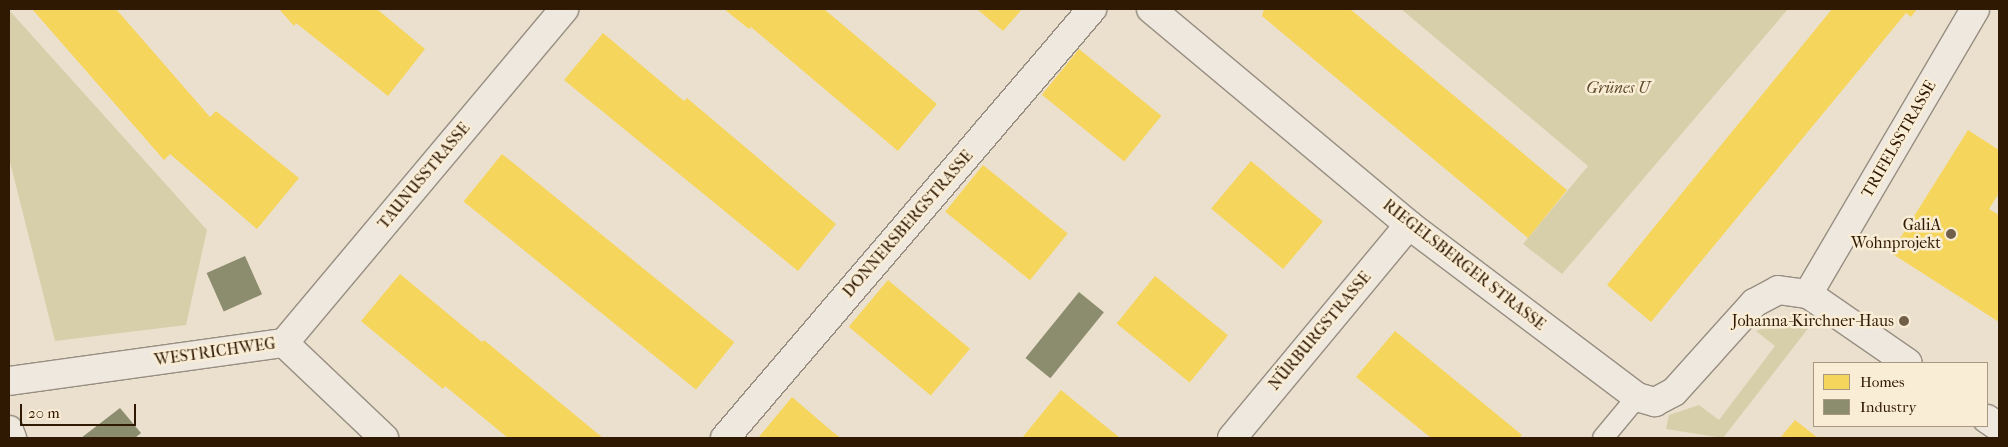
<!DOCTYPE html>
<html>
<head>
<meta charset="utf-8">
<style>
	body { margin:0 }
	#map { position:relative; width:2008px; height:447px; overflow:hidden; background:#ebe0cd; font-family:"IM FELL French Canon",serif }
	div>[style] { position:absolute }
	.green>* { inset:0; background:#d6cfaa }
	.homes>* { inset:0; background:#f6d55c; transform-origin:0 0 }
	.industry>* { inset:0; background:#8c8c6e; transform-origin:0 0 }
	.roads { filter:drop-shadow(1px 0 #978e81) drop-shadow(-1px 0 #978e81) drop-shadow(0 1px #978e81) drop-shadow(0 -1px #978e81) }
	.service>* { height:20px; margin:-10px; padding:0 10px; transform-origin:10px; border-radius:10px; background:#eee8df }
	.minor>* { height:28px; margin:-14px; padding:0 14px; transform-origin:14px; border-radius:14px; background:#eee8df }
	.dots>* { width:14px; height:14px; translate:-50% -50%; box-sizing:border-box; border:2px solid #faedd6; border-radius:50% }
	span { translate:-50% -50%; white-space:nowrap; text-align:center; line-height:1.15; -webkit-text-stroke:5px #faedd6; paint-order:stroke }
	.park-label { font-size:16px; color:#5d4b2c; font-style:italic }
	.street-label { font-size:16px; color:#301902 }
	.poi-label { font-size:16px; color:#301902 }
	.right { translate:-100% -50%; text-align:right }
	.frame { position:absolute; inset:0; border:10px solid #301902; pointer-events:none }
	.legend { position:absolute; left:1813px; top:362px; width:175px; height:65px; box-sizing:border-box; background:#faedd6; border:1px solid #a99881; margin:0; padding:6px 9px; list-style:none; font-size:15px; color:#301902 }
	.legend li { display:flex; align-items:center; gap:10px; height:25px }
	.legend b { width:25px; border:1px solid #a99881 }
	.scale { position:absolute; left:20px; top:404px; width:116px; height:22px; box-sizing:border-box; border:2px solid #301902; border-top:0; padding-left:6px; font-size:15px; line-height:18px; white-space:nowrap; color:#301902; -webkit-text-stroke:4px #faedd6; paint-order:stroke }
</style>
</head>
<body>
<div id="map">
	<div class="green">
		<div style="clip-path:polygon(1401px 9px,1788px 9px,1562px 274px,1523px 244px,1588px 166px)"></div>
		<div style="clip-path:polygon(9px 10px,207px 230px,186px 325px,55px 341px,9px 158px)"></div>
		<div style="clip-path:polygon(1799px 315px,1817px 317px,1723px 438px,1666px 429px,1669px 415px,1699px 405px,1719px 420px,1775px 346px,1756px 331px)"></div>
	</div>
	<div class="homes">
		<div style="clip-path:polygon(32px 9px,116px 9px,210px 117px,216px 111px,299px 178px,257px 229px,170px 154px,164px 160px)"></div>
		<div style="clip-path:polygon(279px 9px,377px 9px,425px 49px,388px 96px,296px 23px,294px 26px)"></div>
		<div style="clip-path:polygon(724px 9px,824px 9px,937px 104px,898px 151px,751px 27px,749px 29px)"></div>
		<div style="clip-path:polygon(977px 9px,1022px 9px,1003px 31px)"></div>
		<div style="clip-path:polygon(1264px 9px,1350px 9px,1567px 190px,1528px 238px,1262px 16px)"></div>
		<div style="clip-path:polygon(1832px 9px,1917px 9px,1911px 17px,1906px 13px,1651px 322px,1607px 285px)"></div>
		<div style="clip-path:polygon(603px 33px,684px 101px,687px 98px,836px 224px,798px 271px,564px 80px)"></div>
		<div style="left:1079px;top:49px;width:106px;height:59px;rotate:39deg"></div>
		<div style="clip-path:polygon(1968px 130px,1999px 150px,1999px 193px,1989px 209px,1999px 215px,1999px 322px,1891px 253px)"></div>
		<div style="left:502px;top:154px;width:299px;height:61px;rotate:39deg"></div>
		<div style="left:1251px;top:161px;width:94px;height:62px;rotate:40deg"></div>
		<div style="left:983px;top:165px;width:109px;height:60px;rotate:39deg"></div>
		<div style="clip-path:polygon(400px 274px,482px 342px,484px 340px,603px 438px,508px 438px,445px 386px,443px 389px,361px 321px)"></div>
		<div style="left:1155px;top:276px;width:94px;height:61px;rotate:39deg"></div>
		<div style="left:888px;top:280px;width:107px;height:61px;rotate:40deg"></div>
		<div style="clip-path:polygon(1395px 331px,1522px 435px,1519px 438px,1431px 438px,1356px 377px)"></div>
		<div style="clip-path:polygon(1061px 390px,1120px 438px,1022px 438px)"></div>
		<div style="clip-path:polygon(792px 397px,834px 433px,841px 438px,758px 438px)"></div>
		<div style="clip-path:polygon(1795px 420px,1818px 438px,1780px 438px)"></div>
	</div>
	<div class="industry">
		<div style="left:245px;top:256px;width:42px;height:42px;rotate:66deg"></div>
		<div style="left:1079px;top:292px;width:32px;height:85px;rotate:39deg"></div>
		<div style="clip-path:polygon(120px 408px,141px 433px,135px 438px,81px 438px)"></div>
	</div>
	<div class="roads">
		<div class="service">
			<div style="left:1603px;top:438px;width:53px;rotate:-50.3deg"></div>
		</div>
		<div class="minor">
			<div style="left:1151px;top:9px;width:336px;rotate:39.9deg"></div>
			<div style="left:1409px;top:225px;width:286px;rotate:37deg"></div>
			<div style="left:1637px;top:397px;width:19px;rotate:16deg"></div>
			<div style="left:1655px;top:402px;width:21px;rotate:-28deg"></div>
			<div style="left:1674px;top:392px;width:120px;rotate:-48deg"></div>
			<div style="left:1754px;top:303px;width:27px;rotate:-28deg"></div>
			<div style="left:1778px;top:290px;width:30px;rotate:8deg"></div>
			<div style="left:1808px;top:294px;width:121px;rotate:34.6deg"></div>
			<div style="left:1808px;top:294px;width:330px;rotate:-59.6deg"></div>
			<div style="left:284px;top:343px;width:436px;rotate:-50deg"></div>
			<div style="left:9px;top:381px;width:278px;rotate:-7.9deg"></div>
			<div style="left:284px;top:343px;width:138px;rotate:43.5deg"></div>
			<div style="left:1987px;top:419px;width:14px;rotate:34deg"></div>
			<div style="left:9px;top:430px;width:9px;rotate:69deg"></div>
			<div style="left:725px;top:438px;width:565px;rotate:-49.45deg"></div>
			<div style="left:1232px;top:438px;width:277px;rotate:-50.3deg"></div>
		</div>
	</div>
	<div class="dots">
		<div style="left:1951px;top:234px;background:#715f49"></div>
		<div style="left:1904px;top:321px;background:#715f49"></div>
	</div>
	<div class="park-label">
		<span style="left:1618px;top:88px">Grünes U</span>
	</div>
	<div class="street-label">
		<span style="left:1899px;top:139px;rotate:-60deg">TRIFELSSTRASSE</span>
		<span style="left:424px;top:176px;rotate:-50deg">TAUNUSSTRASSE</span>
		<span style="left:908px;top:224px;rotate:-49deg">DONNERSBERGSTRASSE</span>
		<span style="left:1464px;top:265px;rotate:38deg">RIEGELSBERGER STRASSE</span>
		<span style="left:1320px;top:331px;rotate:-50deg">NÜRBURGSTRASSE</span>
		<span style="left:215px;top:352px;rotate:-8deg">WESTRICHWEG</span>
	</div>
	<div class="poi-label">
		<span class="right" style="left:1941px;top:234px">GaliA<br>Wohnprojekt</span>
		<span class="right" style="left:1894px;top:321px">Johanna-Kirchner-Haus</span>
	</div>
	<div class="frame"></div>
	<ul class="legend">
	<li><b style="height:14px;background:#f6d55c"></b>Homes</li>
	<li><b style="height:14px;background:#8c8c6e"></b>Industry</li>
	</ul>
	<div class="scale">20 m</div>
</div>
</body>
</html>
